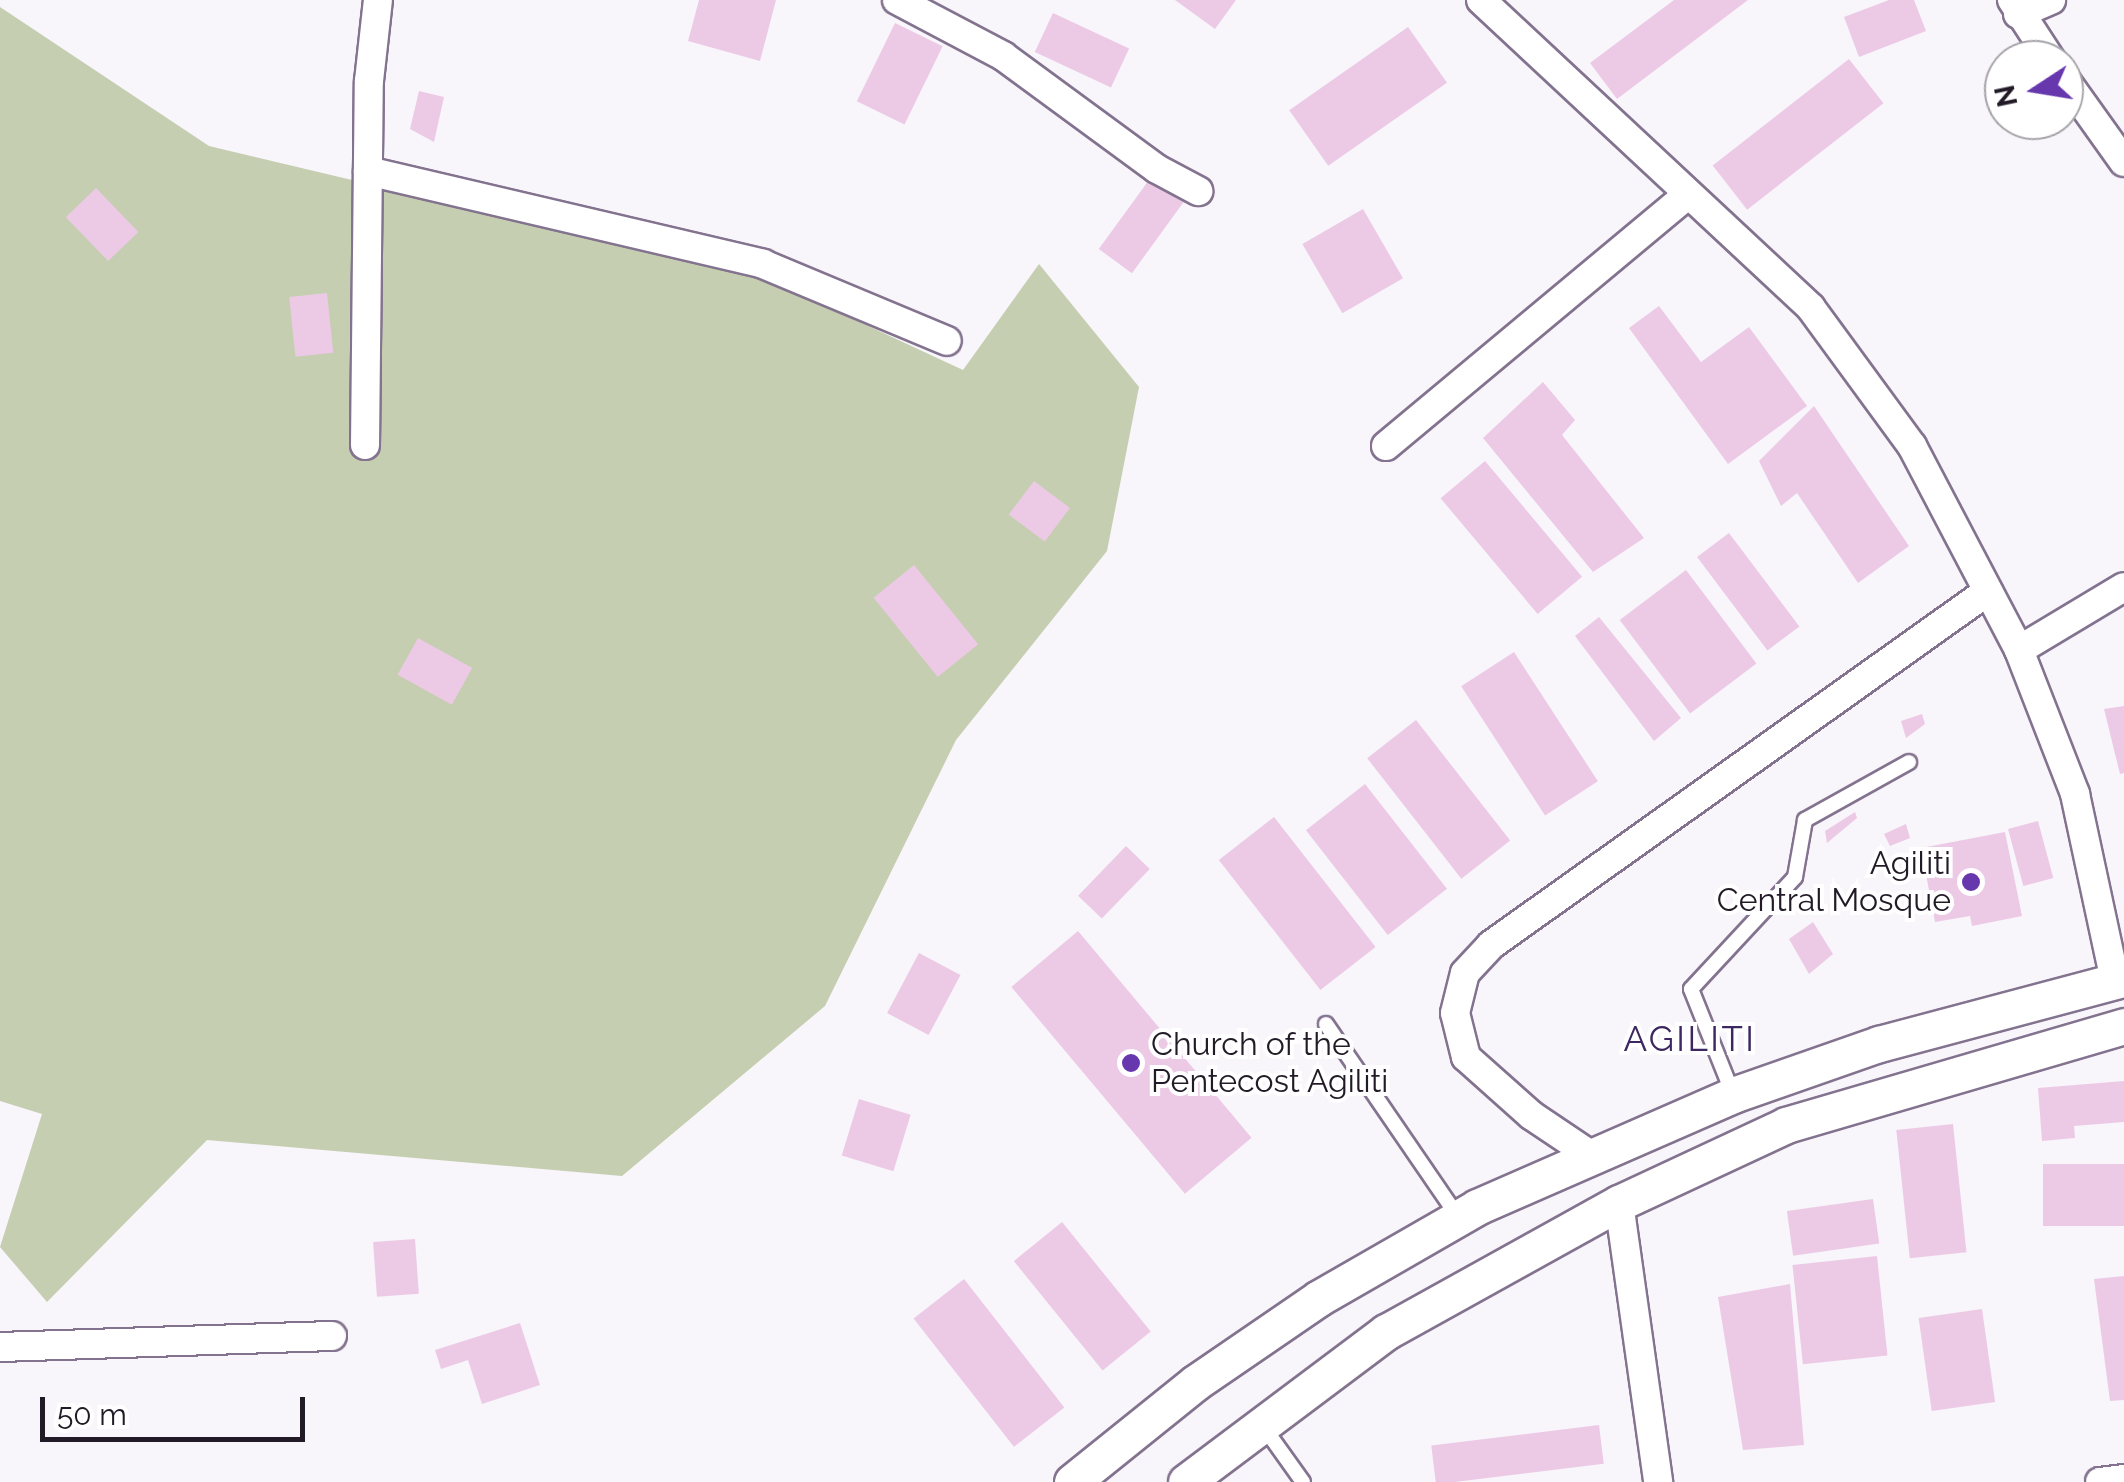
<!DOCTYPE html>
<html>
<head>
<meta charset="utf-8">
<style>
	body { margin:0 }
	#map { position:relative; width:2124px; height:1482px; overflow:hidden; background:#f8f5fb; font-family:Raleway,sans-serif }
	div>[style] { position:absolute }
	.green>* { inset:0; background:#c5ceb0 }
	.building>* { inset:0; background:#eccae6; transform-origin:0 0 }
	.roads { filter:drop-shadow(2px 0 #83738f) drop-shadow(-2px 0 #83738f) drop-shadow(0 2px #83738f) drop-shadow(0 -2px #83738f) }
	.service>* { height:14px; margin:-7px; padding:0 7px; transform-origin:7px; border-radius:7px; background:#fff }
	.minor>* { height:28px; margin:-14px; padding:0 14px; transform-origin:14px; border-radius:14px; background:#fff }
	.tertiary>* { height:35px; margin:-17.5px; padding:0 17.5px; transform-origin:17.5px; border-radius:17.5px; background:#fff }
	.dots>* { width:28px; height:28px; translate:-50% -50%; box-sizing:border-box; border:5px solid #fff; border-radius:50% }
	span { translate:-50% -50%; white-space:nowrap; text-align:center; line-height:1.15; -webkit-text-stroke:8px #fff; paint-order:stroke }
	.poi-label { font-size:32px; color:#221b27 }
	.right { translate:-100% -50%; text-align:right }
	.left { translate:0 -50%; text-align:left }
	.neighbourhood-label { font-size:35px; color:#3d2762; letter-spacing:2.5px }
	.north { position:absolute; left:1984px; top:40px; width:100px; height:100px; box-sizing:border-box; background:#fff; border:2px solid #a7a4a9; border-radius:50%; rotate:258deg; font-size:28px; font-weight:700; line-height:40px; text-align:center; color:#221b27 }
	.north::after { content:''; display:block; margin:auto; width:35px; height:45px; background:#6737ae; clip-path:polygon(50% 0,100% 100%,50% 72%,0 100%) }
	.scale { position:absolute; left:40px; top:1397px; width:265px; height:45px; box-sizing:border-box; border:5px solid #221b27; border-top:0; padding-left:12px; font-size:30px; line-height:35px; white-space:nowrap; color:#221b27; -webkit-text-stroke:8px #fff; paint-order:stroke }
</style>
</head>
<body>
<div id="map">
	<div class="green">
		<div style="clip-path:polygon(0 7px,209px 146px,765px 278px,963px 370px,1039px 264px,1139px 387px,1107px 551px,956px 740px,825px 1006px,622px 1176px,207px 1140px,47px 1302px,0 1247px,42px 1114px,0 1101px)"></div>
	</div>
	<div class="building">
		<div style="clip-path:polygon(699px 0,776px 0,760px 61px,688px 41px)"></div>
		<div style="clip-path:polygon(1175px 0,1236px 0,1215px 29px)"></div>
		<div style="clip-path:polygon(1674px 0,1748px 0,1617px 99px,1590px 63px)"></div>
		<div style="clip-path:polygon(1889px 0,1914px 0,1926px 31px,1859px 57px,1844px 17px)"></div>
		<div style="left:1053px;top:13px;width:84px;height:43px;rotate:25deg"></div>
		<div style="left:895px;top:23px;width:53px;height:87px;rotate:26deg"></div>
		<div style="left:1408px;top:27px;width:68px;height:145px;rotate:55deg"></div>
		<div style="left:1849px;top:59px;width:56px;height:173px;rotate:52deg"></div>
		<div style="clip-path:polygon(419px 91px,444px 97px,434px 142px,410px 129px)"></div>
		<div style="left:1157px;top:169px;width:41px;height:99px;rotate:36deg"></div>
		<div style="left:96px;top:188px;width:61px;height:42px;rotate:46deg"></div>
		<div style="left:1363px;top:209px;width:80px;height:70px;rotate:60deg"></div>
		<div style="left:327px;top:293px;width:60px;height:38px;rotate:84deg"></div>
		<div style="clip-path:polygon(1659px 306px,1701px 362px,1749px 327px,1807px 406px,1728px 464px,1629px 328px)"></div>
		<div style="clip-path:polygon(1543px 382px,1575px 420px,1562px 435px,1644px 538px,1593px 572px,1483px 438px)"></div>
		<div style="clip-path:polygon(1814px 406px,1909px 546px,1858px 583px,1797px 493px,1781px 506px,1759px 461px)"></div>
		<div style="left:1485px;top:461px;width:151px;height:58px;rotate:50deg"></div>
		<div style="left:1034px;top:481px;width:45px;height:42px;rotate:37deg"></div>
		<div style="left:1729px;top:533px;width:117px;height:40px;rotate:53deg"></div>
		<div style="left:914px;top:565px;width:102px;height:52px;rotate:51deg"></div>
		<div style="left:1686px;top:570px;width:117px;height:83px;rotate:53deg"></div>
		<div style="clip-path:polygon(1599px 617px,1681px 718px,1654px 741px,1575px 636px)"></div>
		<div style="left:418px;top:638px;width:62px;height:42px;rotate:29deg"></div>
		<div style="left:1514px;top:652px;width:154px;height:63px;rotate:57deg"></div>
		<div style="clip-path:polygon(2124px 706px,2124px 773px,2120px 774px,2104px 709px)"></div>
		<div style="clip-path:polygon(1922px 714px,1925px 724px,1906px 738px,1901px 721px)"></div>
		<div style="left:1416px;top:720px;width:153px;height:62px;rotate:52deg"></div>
		<div style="left:1365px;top:784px;width:133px;height:75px;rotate:52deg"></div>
		<div style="clip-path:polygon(1855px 812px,1857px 818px,1827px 843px,1825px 831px)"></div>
		<div style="left:1274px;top:817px;width:165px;height:70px;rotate:52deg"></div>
		<div style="left:2038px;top:821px;width:59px;height:31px;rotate:75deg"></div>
		<div style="clip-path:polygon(1906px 824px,1910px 838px,1890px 846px,1884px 834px)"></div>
		<div style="clip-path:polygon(2005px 832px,2022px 916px,1972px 926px,1970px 916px,1935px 922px,1921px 848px)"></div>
		<div style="left:1126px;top:846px;width:33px;height:69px;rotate:44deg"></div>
		<div style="clip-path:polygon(1813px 922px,1833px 954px,1809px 974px,1789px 939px)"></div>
		<div style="left:1078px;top:931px;width:270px;height:87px;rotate:50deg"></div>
		<div style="left:919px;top:953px;width:47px;height:68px;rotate:28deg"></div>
		<div style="clip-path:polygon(2124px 1081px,2124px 1122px,2074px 1126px,2075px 1138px,2042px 1141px,2038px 1088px)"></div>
		<div style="left:859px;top:1099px;width:54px;height:59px;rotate:17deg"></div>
		<div style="left:1953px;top:1124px;width:129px;height:57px;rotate:84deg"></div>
		<div style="left:2124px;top:1164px;width:62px;height:81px;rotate:90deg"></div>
		<div style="left:1873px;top:1199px;width:45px;height:87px;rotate:82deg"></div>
		<div style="left:1062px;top:1222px;width:141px;height:62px;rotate:51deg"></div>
		<div style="left:415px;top:1239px;width:55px;height:42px;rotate:86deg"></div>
		<div style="left:1877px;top:1256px;width:100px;height:85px;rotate:84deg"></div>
		<div style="clip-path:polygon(2124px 1276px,2124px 1400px,2110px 1401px,2094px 1279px)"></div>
		<div style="left:964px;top:1279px;width:163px;height:64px;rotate:52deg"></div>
		<div style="clip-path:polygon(1790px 1284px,1804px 1445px,1743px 1450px,1718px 1297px)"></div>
		<div style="left:1982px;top:1309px;width:94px;height:64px;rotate:82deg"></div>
		<div style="clip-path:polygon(520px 1323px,540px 1385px,482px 1404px,468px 1360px,441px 1369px,435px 1350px)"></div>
		<div style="left:1599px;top:1425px;width:39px;height:169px;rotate:83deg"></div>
	</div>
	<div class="roads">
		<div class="service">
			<div style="left:1326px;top:1024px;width:234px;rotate:55.6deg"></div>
			<div style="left:1733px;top:1094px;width:113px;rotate:-111.8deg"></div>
			<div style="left:1691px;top:989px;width:153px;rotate:-47.1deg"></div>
			<div style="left:1795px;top:877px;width:58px;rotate:-80deg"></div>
			<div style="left:1805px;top:820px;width:119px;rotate:-29.1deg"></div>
			<div style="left:1263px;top:1426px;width:69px;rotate:54.5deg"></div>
		</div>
		<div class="minor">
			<div style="left:897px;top:0;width:120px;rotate:27.8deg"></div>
			<div style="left:1003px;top:56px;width:191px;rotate:36.3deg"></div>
			<div style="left:1157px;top:169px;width:47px;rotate:28.2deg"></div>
			<div style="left:1481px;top:0;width:451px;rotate:43deg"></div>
			<div style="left:1811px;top:308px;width:171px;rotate:53.8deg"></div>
			<div style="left:1912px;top:446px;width:230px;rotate:62.3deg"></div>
			<div style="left:2019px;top:650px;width:155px;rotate:68.7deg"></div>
			<div style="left:2075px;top:794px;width:190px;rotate:77.9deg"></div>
			<div style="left:2012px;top:0;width:72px;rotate:57deg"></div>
			<div style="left:2018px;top:14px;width:36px;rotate:-23deg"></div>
			<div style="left:2064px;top:78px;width:103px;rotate:54.5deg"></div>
			<div style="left:368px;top:171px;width:406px;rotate:13.2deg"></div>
			<div style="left:763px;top:264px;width:199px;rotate:22.7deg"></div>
			<div style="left:365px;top:445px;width:364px;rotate:-89.4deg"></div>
			<div style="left:369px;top:81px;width:81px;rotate:-83.7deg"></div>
			<div style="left:1386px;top:446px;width:389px;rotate:-39.8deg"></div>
			<div style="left:2019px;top:650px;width:122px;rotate:-31deg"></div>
			<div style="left:1592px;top:1156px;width:73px;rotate:-146.1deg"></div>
			<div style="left:1531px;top:1115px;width:87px;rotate:-138.3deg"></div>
			<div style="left:1466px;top:1057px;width:45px;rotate:-104deg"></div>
			<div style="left:1455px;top:1013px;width:41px;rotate:-76deg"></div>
			<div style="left:1465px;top:973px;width:38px;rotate:-47deg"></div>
			<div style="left:1491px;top:945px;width:610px;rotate:-35.46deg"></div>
			<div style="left:1619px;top:1203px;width:282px;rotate:82deg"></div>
			<div style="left:0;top:1347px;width:332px;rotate:-1.9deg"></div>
			<div style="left:2100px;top:1482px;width:24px;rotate:-7deg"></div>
		</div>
		<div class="tertiary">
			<div style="left:1072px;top:1482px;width:158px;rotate:-38.8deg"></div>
			<div style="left:1195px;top:1383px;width:150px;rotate:-34.4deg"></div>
			<div style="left:1319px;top:1298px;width:182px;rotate:-29.9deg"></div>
			<div style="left:1477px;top:1207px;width:279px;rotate:-23.6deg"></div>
			<div style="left:1733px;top:1095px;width:155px;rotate:-19.3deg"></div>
			<div style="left:1879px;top:1044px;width:253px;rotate:-14.9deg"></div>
			<div style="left:1186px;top:1482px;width:250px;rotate:-36.9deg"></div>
			<div style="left:1386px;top:1332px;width:266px;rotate:-29deg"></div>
			<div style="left:1619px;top:1203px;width:184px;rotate:-25deg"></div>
			<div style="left:1786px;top:1125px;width:352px;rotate:-16.3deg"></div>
		</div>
	</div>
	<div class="dots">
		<div style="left:1971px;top:882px;background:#6737ae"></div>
		<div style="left:1131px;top:1063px;background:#6737ae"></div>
	</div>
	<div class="poi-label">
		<span class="right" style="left:1951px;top:882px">Agiliti<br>Central Mosque</span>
		<span class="left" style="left:1151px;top:1063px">Church of the<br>Pentecost Agiliti</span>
	</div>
	<div class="neighbourhood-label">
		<span style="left:1690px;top:1039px">AGILITI</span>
	</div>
	<div class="north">N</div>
	<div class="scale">50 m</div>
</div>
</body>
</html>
